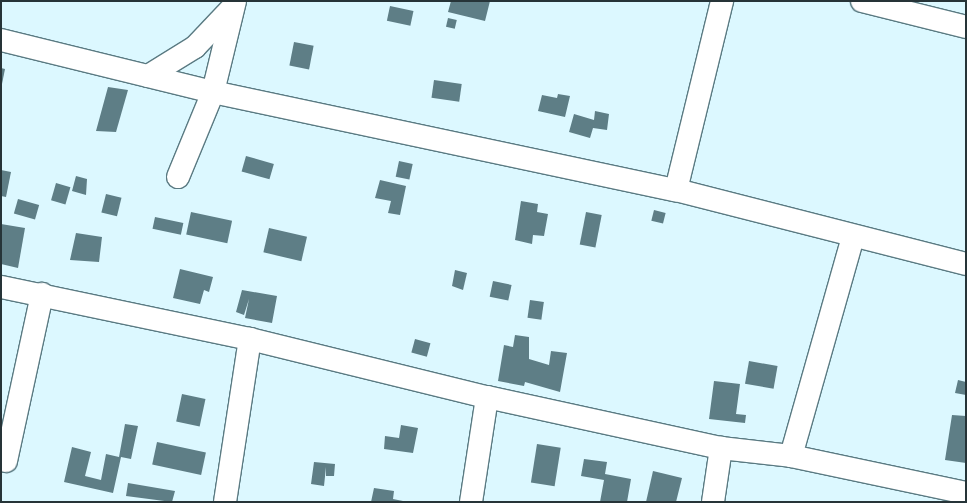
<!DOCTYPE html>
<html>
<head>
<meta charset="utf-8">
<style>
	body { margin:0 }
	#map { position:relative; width:967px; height:503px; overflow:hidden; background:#dcf8ff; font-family:"Zilla Slab",serif }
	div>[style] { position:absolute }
	.building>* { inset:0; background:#5e7e86; transform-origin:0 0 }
	.roads { filter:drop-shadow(1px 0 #5a7a82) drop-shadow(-1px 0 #5a7a82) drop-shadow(0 1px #5a7a82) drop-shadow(0 -1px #5a7a82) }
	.minor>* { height:22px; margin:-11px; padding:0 11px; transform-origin:11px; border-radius:11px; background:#fff }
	span { translate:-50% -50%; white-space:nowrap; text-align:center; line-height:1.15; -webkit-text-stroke:4px #fff; paint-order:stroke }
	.frame { position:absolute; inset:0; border:2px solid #263438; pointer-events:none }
</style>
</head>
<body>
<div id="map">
	<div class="building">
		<div style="clip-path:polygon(451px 1px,490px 1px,485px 21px,448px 12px)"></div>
		<div style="left:390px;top:6px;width:24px;height:15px;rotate:12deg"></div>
		<div style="left:448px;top:18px;width:9px;height:9px;rotate:13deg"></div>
		<div style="left:294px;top:42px;width:20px;height:24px;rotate:11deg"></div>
		<div style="clip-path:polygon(1px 68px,5px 69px,2px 84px,1px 84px)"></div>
		<div style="left:434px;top:80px;width:28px;height:18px;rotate:8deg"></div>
		<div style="clip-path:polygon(108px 87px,128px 90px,116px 132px,96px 131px)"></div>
		<div style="clip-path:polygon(558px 94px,570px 96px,565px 117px,538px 111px,542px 95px,557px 98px)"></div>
		<div style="clip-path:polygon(595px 111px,609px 114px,607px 130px,593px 128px,590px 138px,569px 132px,574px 114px,594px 120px)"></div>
		<div style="left:246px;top:156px;width:29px;height:16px;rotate:16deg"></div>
		<div style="left:399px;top:161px;width:14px;height:16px;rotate:12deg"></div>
		<div style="clip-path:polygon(1px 170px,11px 172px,6px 197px,1px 196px)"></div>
		<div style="clip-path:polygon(76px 176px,87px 179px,86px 195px,72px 191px)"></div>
		<div style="clip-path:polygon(380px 180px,406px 186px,400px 215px,388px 213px,391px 201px,375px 198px)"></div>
		<div style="left:56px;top:183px;width:15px;height:18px;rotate:16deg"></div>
		<div style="left:106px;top:194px;width:16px;height:19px;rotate:14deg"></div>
		<div style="left:18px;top:199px;width:22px;height:15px;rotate:16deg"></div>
		<div style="clip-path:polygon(521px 201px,538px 204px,537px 212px,548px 214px,544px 236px,533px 235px,532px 244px,515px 240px)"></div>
		<div style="left:654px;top:210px;width:12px;height:11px;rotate:14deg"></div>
		<div style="left:191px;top:212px;width:42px;height:23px;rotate:12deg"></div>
		<div style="left:586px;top:212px;width:16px;height:33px;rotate:11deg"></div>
		<div style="left:155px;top:217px;width:29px;height:12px;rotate:12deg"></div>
		<div style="clip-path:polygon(1px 224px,25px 228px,18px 268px,1px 264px)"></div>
		<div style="left:269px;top:228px;width:39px;height:25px;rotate:13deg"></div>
		<div style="clip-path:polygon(76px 233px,102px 237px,99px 262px,70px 260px)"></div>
		<div style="clip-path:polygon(180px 269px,213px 277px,209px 292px,204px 290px,200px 304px,173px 298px)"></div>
		<div style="clip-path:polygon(455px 270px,467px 273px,463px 290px,452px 286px)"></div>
		<div style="left:493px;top:281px;width:19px;height:16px;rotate:12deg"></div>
		<div style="clip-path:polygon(242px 290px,277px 296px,272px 323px,245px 318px,249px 299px,244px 315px,236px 312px)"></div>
		<div style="left:530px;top:300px;width:14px;height:18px;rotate:8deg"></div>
		<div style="clip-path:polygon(515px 335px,529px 337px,529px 359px,549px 365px,551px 351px,567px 353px,560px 392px,525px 382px,524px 386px,498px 381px,504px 345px,513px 347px)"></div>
		<div style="left:415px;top:339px;width:16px;height:14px;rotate:15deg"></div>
		<div style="left:749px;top:361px;width:29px;height:23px;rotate:10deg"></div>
		<div style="clip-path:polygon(958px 380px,966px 382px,966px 395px,955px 393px)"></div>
		<div style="clip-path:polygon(714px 381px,740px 384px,736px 414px,746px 415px,745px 423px,709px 419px)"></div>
		<div style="left:182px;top:394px;width:24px;height:28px;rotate:12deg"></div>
		<div style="clip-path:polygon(952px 415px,966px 416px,966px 463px,945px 460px)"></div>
		<div style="clip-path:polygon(125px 424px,138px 426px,131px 459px,121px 457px,113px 493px,64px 482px,72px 447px,91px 452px,85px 476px,101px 480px,106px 454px,119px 457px)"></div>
		<div style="clip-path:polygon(401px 425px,418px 428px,413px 453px,384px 449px,385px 436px,399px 438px)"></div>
		<div style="left:157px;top:442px;width:50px;height:23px;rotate:12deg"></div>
		<div style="left:537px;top:444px;width:24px;height:39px;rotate:9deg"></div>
		<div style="clip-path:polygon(584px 459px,607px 462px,605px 474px,631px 479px,627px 502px,600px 502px,604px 480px,581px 476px)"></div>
		<div style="clip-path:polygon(314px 462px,335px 464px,334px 476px,326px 476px,326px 467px,324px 486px,311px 484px)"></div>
		<div style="clip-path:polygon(653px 471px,682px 478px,676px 502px,646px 502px)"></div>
		<div style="clip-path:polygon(128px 483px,175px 491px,172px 502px,126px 496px)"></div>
		<div style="clip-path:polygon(374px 488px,394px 491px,393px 499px,408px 502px,371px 502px)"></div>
	</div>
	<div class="roads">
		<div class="minor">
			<div style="left:862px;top:1px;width:107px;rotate:14deg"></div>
			<div style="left:1px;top:40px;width:218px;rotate:13.8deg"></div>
			<div style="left:213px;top:92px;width:473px;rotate:12deg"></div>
			<div style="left:676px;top:190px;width:299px;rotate:14.3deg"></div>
			<div style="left:148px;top:76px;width:55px;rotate:-31.7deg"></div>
			<div style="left:195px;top:47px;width:55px;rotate:-46.5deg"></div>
			<div style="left:178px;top:177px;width:92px;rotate:-67.6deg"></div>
			<div style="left:213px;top:92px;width:94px;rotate:-76.4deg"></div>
			<div style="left:676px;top:190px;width:195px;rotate:-76.3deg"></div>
			<div style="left:1px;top:287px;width:254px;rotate:11.8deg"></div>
			<div style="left:250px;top:339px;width:244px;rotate:13.8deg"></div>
			<div style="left:487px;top:397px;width:239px;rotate:12.3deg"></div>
			<div style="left:721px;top:448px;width:70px;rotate:6.5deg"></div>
			<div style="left:791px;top:456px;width:179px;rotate:11.9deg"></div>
			<div style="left:791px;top:456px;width:228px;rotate:-74.2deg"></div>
			<div style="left:6px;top:461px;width:171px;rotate:-77.8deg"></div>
			<div style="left:225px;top:502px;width:165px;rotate:-81.3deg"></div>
			<div style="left:471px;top:502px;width:106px;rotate:-81.3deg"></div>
			<div style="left:713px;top:502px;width:55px;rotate:-81.6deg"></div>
		</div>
	</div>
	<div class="frame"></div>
</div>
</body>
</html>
